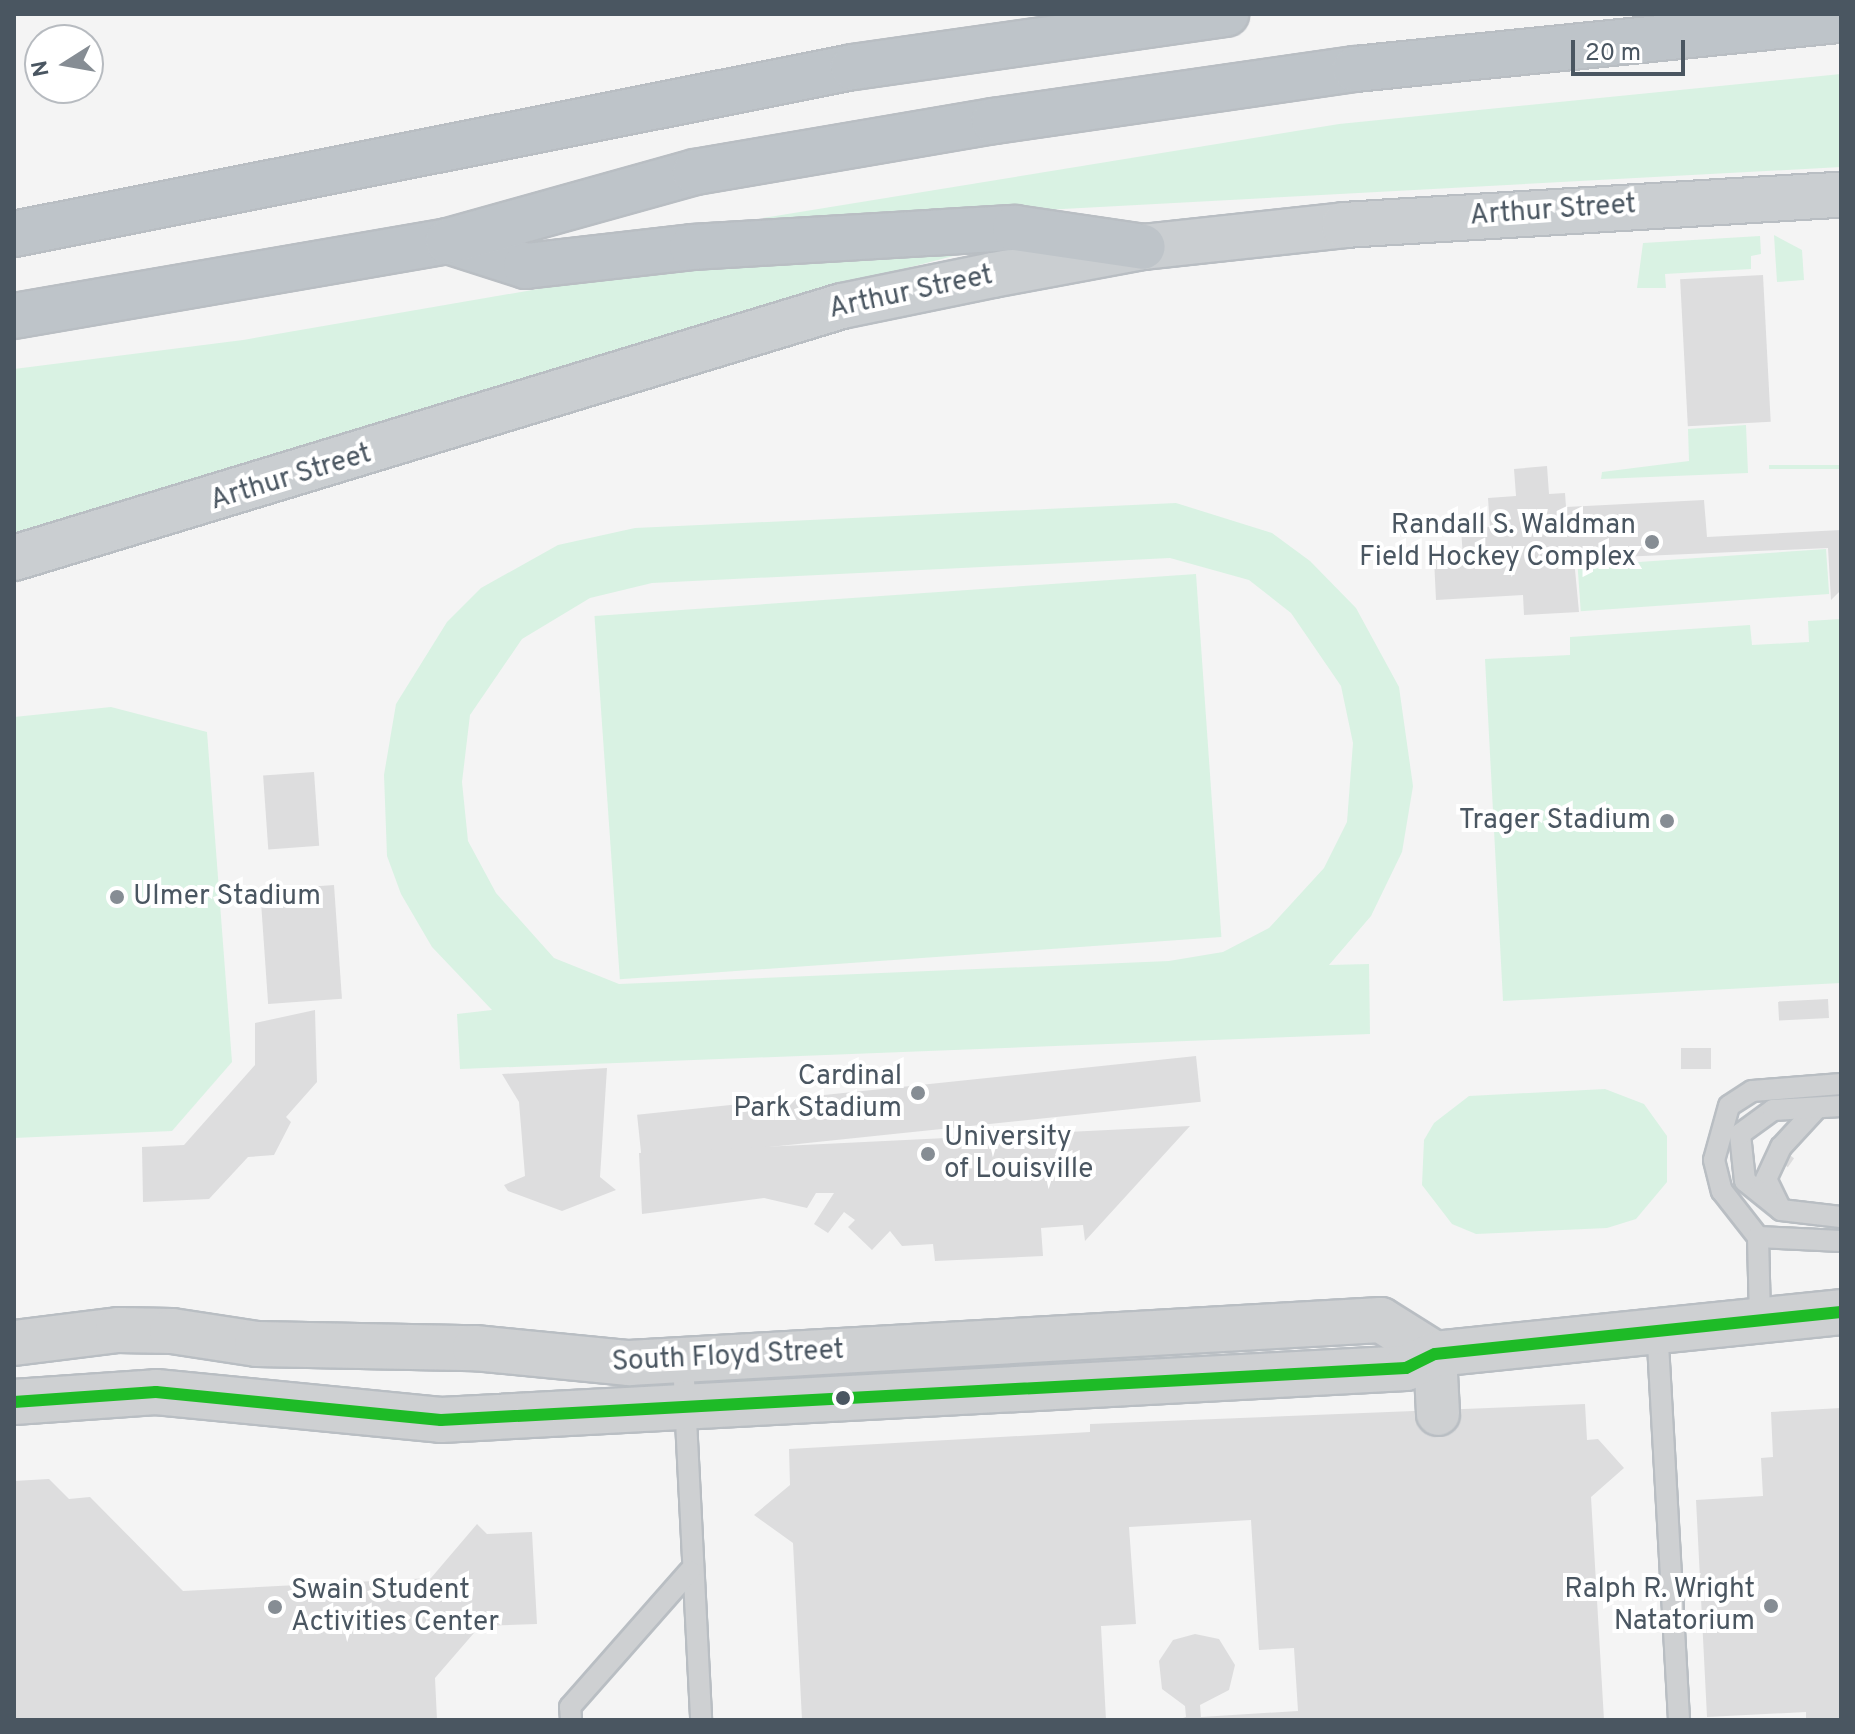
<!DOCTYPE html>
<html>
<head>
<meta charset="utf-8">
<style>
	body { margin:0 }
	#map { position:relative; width:1855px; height:1734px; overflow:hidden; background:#f4f4f4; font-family:Overpass,sans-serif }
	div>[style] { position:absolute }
	.green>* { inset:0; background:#d9f2e3; transform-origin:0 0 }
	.building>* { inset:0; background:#ddddde; transform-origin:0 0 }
	.roads { filter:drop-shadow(2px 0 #b9bec3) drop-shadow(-2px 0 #b9bec3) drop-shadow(0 2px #b9bec3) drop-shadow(0 -2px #b9bec3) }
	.service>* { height:20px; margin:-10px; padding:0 10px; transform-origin:10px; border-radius:10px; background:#ced0d2 }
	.minor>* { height:42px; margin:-21px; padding:0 21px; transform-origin:21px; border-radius:21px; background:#ced0d2 }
	.tertiary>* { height:44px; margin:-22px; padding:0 22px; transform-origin:22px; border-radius:22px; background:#ced0d2 }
	.primary>* { height:44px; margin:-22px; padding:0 22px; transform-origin:22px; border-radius:22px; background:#caced1 }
	.motorway>* { height:44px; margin:-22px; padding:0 22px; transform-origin:22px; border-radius:22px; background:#bec4c9 }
	.bus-1>* { height:12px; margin:-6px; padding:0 6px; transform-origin:6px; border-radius:6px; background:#1ebb27 }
	.dots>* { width:22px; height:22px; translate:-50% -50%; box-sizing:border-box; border:4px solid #fff; border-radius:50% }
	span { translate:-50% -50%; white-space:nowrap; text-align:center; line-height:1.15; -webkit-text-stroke:8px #fff; paint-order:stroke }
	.street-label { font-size:28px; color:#4a5661 }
	.poi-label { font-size:28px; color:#4a5661 }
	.right { translate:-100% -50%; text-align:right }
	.left { translate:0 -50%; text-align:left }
	.frame { position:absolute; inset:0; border:16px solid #4a5661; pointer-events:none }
	.north { position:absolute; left:24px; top:24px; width:80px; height:80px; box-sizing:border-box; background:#fff; border:2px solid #b7bbc0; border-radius:50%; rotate:259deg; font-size:22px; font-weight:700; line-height:32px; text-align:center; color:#4a5661 }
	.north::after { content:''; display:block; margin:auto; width:28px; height:36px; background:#868d94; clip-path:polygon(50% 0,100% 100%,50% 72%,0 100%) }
	.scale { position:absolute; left:1571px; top:40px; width:114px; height:36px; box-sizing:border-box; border:4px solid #4a5661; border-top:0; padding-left:10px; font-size:24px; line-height:28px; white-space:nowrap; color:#4a5661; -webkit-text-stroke:6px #fff; paint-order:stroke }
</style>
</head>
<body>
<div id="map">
	<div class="green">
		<div style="clip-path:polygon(1841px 74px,1841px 167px,840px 221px,765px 224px,763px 218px,1339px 124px)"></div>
		<div style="clip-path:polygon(1774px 235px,1802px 250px,1804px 280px,1777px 282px)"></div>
		<div style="clip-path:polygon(1760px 236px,1761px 254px,1751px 256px,1751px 269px,1665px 274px,1666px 288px,1637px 288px,1643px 243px)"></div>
		<div style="clip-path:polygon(980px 249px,773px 303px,14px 537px,14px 369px,243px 340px,665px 267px)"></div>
		<div style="clip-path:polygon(1746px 425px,1748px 473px,1601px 479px,1602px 472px,1689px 461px,1688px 429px)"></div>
		<div style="left:1841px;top:465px;width:4px;height:72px;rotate:90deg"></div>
		<div style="clip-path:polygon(evenodd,1176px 503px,1272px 533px,1310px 561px,1356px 608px,1399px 687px,1413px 786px,1402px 852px,1371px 916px,1329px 965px,1369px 964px,1370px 1034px,460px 1069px,457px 1014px,492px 1010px,432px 947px,401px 894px,387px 856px,384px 775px,396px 704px,447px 622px,481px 588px,558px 545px,635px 528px,1176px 503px,1170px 558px,1249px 580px,1291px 613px,1341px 686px,1353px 743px,1347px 822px,1324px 868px,1269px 928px,1223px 952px,1169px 961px,619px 984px,554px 958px,496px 893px,468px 841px,462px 782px,470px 715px,522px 639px,590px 598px,652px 583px,1170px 558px)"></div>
		<div style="left:1826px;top:549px;width:45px;height:249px;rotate:86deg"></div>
		<div style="left:1196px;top:574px;width:364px;height:603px;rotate:86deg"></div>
		<div style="clip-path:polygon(1841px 619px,1841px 983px,1503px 1001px,1485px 659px,1570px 655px,1570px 637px,1750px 625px,1752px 645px,1809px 642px,1808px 621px)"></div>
		<div style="clip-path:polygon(111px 707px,207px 732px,232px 1062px,172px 1131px,14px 1138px,14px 717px)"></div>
		<div style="clip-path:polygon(1605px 1089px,1644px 1104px,1667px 1136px,1667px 1182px,1636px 1219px,1607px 1228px,1476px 1234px,1452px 1224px,1422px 1185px,1424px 1140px,1434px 1123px,1469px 1096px)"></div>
	</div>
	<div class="building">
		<div style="left:1763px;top:275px;width:147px;height:83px;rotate:87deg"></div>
		<div style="clip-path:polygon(1547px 466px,1549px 494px,1565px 493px,1566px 507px,1704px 500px,1707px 537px,1841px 530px,1841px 590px,1831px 600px,1828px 548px,1574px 559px,1579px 612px,1524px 615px,1523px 595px,1436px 600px,1434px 559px,1463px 557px,1461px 529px,1490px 527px,1488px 498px,1516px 496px,1514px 469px)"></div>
		<div style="left:314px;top:772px;width:74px;height:51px;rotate:86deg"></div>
		<div style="left:334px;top:885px;width:114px;height:74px;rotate:86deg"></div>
		<div style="left:1828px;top:999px;width:19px;height:50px;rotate:87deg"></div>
		<div style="clip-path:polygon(315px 1010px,317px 1082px,286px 1117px,291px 1122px,274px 1155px,248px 1157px,209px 1199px,143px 1202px,142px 1147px,184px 1145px,255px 1065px,255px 1023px)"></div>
		<div style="left:1711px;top:1048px;width:21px;height:30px;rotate:90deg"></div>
		<div style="left:1196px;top:1056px;width:46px;height:562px;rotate:84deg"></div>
		<div style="clip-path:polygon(607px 1068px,600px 1177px,616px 1190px,562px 1211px,508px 1191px,504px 1185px,525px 1176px,519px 1102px,502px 1074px)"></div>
		<div style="clip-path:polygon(1190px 1126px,1085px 1241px,1083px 1225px,1041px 1228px,1043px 1256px,935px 1261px,933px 1244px,902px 1246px,890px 1231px,872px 1250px,848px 1227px,855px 1220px,844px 1212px,828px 1233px,814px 1224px,834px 1193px,816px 1193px,807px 1208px,764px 1198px,642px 1214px,639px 1153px)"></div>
		<div style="left:1781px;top:1149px;width:16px;height:11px;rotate:35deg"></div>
		<div style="clip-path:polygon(1585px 1404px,1587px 1440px,1598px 1439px,1624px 1468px,1591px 1497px,1604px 1720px,1177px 1720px,1186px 1717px,1185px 1706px,1162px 1689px,1159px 1661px,1173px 1640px,1195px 1634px,1219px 1639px,1235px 1665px,1229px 1690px,1200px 1705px,1201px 1717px,1298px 1711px,1294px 1648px,1259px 1650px,1251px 1520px,1129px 1527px,1136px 1624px,1101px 1626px,1106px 1720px,802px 1720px,793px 1543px,754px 1515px,790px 1485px,789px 1449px,1090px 1432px,1090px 1424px)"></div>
		<div style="clip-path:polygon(1841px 1408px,1841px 1720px,1806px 1720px,1806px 1712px,1707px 1717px,1696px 1500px,1763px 1496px,1761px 1458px,1773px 1457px,1771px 1412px)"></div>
		<div style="clip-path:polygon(49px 1479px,69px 1499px,90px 1497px,183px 1591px,431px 1578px,477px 1524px,487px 1534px,532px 1532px,537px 1624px,480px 1626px,435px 1678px,437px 1720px,14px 1720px,14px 1481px)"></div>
	</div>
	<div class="roads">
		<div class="service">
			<div style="left:1841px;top:1084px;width:89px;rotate:175.5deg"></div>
			<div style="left:1752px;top:1091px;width:27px;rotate:147deg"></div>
			<div style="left:1729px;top:1106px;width:56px;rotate:105.5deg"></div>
			<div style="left:1714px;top:1160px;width:32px;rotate:76deg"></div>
			<div style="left:1722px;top:1191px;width:58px;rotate:52deg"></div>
			<div style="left:1758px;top:1237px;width:83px;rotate:2.8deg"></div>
			<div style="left:1817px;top:1108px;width:53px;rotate:132.7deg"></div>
			<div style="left:1781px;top:1147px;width:35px;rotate:115deg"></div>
			<div style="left:1766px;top:1179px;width:34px;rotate:64deg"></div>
			<div style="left:1781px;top:1210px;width:60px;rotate:6.7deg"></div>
			<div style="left:1781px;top:1210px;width:46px;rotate:-141.1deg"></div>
			<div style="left:1745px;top:1181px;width:47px;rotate:-96.1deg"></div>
			<div style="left:1740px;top:1134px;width:41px;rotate:-36deg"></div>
			<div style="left:1773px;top:1110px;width:68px;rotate:-3.4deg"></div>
			<div style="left:1758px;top:1237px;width:80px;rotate:88.6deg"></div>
			<div style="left:1657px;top:1326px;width:395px;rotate:86.8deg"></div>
			<div style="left:683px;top:1361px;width:359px;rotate:87.1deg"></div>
			<div style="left:571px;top:1720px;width:13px;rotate:-94deg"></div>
			<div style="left:570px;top:1707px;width:181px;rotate:-48.6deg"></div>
		</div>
		<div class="minor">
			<div style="left:1435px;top:1354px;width:60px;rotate:87.1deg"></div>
		</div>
		<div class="tertiary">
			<div style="left:14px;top:1343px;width:105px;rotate:-7.1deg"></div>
			<div style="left:118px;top:1330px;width:54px;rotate:1.1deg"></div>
			<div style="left:172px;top:1331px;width:86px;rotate:8.7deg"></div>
			<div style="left:257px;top:1344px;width:218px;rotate:1.1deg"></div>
			<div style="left:475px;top:1348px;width:155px;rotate:5.6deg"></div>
			<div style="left:629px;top:1363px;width:753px;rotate:-3.27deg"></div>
			<div style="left:1381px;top:1320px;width:64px;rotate:32.2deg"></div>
			<div style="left:14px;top:1402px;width:142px;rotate:-4deg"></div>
			<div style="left:156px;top:1392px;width:286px;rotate:5.6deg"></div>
			<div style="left:441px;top:1420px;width:966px;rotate:-3.08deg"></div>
			<div style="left:1406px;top:1368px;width:32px;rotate:-26deg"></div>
			<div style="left:1435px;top:1354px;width:408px;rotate:-5.9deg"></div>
		</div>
		<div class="primary">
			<div style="left:14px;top:558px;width:865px;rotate:-16.93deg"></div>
			<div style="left:842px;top:306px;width:154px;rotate:-11.6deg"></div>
			<div style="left:993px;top:275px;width:153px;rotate:-10.6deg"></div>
			<div style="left:1143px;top:247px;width:202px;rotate:-6.2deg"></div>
			<div style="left:1344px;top:225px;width:498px;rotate:-3.5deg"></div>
		</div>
		<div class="motorway">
			<div style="left:14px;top:234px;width:855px;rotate:-11.26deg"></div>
			<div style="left:853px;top:67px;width:377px;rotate:-8.1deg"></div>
			<div style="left:448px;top:241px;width:82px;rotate:17.8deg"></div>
			<div style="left:526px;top:266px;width:167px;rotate:-6.5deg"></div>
			<div style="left:692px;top:247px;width:324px;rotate:-3.4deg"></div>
			<div style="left:1015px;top:228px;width:129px;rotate:8.4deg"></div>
			<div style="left:14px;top:316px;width:440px;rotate:-9.8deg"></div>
			<div style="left:448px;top:241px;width:256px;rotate:-15.6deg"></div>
			<div style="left:695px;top:172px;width:303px;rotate:-9.7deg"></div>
			<div style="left:994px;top:121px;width:365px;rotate:-8.2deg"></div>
			<div style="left:1355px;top:69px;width:488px;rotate:-5.8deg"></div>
		</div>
	</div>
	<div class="bus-1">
		<div style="left:14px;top:1402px;width:142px;rotate:-4deg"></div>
		<div style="left:156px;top:1392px;width:286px;rotate:5.6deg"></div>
		<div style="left:441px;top:1420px;width:966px;rotate:-3.08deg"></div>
		<div style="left:1406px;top:1368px;width:32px;rotate:-26deg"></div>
		<div style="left:1435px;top:1354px;width:408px;rotate:-5.9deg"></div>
	</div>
	<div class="dots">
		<div style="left:1652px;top:542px;background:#868d94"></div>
		<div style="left:1667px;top:821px;background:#868d94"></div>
		<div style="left:117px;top:897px;background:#868d94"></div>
		<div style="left:918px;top:1093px;background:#868d94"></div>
		<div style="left:928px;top:1154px;background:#868d94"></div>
		<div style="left:843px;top:1398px;background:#4a5661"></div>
		<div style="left:1771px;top:1606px;background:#868d94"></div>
		<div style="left:275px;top:1607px;background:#868d94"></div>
	</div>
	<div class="street-label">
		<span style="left:1553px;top:211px;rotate:-4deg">Arthur Street</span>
		<span style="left:911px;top:293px;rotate:-12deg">Arthur Street</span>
		<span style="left:291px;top:478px;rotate:-17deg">Arthur Street</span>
		<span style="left:728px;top:1357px;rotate:-3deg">South Floyd Street</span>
	</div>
	<div class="poi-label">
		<span class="right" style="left:1636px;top:542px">Randall S. Waldman<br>Field Hockey Complex</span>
		<span class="right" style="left:1651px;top:821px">Trager Stadium</span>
		<span class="left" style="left:133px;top:897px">Ulmer Stadium</span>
		<span class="right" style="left:902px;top:1093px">Cardinal<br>Park Stadium</span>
		<span class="left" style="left:944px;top:1154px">University<br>of Louisville</span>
		<span class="right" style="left:1755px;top:1606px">Ralph R. Wright<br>Natatorium</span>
		<span class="left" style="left:291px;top:1607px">Swain Student<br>Activities Center</span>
	</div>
	<div class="frame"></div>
	<div class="north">N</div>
	<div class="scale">20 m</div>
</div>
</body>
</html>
